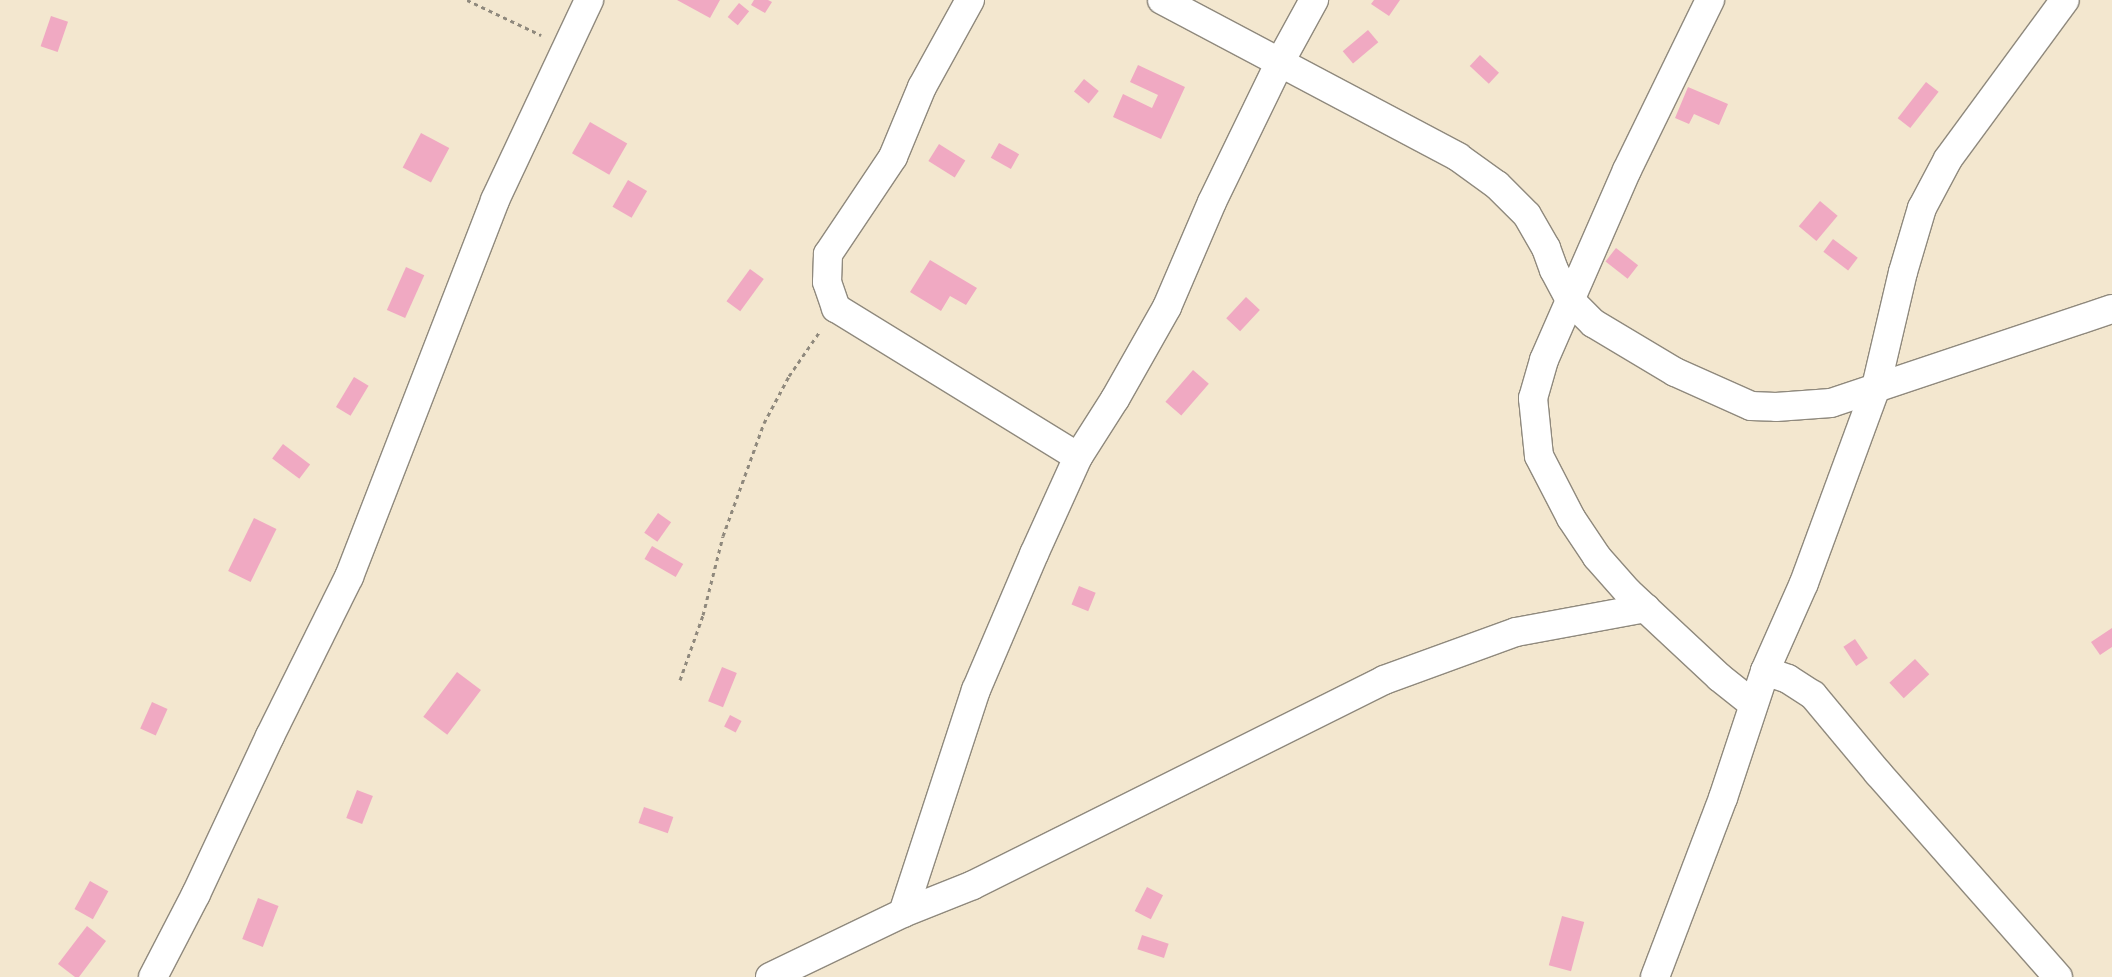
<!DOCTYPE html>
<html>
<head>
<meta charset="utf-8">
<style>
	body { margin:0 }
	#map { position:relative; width:2112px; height:977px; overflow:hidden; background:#f3e7cf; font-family:Sriracha,sans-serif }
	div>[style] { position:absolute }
	.building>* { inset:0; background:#f0a9c2; transform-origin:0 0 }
	.path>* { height:3px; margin-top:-1.5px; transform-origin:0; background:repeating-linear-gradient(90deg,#8f897d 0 4px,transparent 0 8px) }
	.roads { filter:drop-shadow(1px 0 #8f897d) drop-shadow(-1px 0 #8f897d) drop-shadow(0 1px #8f897d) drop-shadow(0 -1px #8f897d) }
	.minor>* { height:28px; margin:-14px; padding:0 14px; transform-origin:14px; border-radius:14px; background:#fff }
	span { translate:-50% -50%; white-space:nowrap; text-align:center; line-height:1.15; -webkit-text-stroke:5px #fff; paint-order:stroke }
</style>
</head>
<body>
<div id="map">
	<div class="building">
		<div style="clip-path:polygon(677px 0,720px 0,710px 18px)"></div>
		<div style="clip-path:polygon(754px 0,768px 0,772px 2px,765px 13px,751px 5px)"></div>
		<div style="clip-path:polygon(1374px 0,1400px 0,1389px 16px,1371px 4px)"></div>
		<div style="left:739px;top:3px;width:13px;height:18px;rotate:39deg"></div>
		<div style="left:51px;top:16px;width:18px;height:32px;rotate:19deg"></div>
		<div style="left:1368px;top:30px;width:16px;height:33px;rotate:50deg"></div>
		<div style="left:1480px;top:55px;width:26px;height:15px;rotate:43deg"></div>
		<div style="clip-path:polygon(1138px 65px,1185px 87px,1161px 139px,1113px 117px,1123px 94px,1152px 108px,1158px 95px,1130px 82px)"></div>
		<div style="left:1084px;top:79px;width:19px;height:16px;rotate:39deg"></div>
		<div style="left:1926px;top:82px;width:16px;height:46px;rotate:38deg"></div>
		<div style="clip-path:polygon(1688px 87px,1728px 104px,1719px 125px,1694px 114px,1689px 124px,1675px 118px)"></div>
		<div style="left:590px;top:122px;width:43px;height:36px;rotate:30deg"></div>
		<div style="left:421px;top:133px;width:32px;height:39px;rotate:28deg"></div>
		<div style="left:999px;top:143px;width:23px;height:17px;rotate:29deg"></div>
		<div style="left:939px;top:144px;width:31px;height:20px;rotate:32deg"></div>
		<div style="left:628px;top:180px;width:22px;height:31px;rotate:30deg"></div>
		<div style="left:1820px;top:201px;width:23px;height:33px;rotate:40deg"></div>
		<div style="left:1833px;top:239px;width:31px;height:16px;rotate:37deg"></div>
		<div style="left:1616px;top:248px;width:28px;height:17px;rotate:38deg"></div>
		<div style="clip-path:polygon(930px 260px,977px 288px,966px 305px,950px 296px,941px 311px,910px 292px)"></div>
		<div style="left:406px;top:267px;width:20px;height:47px;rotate:24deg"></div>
		<div style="left:750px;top:269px;width:17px;height:40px;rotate:36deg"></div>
		<div style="left:1246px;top:297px;width:19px;height:29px;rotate:43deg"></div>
		<div style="left:1193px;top:370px;width:21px;height:42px;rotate:41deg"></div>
		<div style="left:354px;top:377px;width:17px;height:35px;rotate:31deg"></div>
		<div style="left:283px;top:444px;width:34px;height:18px;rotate:37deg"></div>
		<div style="left:658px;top:513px;width:16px;height:24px;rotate:35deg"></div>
		<div style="left:254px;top:518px;width:25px;height:59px;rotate:26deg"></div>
		<div style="left:652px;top:546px;width:36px;height:15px;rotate:30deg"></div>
		<div style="left:1079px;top:586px;width:18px;height:20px;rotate:22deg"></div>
		<div style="clip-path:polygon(2112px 628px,2112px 647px,2100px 655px,2091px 642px)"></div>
		<div style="left:1855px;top:639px;width:23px;height:14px;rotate:56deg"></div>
		<div style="left:1915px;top:659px;width:21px;height:35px;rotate:47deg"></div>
		<div style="left:722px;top:667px;width:16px;height:37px;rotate:22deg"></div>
		<div style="left:457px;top:672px;width:30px;height:56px;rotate:37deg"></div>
		<div style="left:152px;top:702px;width:17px;height:29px;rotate:24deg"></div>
		<div style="left:730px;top:715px;width:13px;height:13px;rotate:27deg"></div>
		<div style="left:357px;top:790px;width:17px;height:30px;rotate:21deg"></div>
		<div style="left:644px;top:807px;width:31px;height:17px;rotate:19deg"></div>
		<div style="left:90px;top:881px;width:21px;height:32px;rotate:29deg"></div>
		<div style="left:1147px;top:887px;width:18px;height:27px;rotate:27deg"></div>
		<div style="left:258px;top:898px;width:22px;height:44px;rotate:21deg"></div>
		<div style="left:1562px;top:916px;width:23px;height:51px;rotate:15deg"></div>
		<div style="clip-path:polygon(87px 926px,106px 941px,79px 977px,75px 977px,58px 964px)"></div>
		<div style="left:1142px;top:935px;width:28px;height:15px;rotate:18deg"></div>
	</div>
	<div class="path">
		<div style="left:467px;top:0;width:82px;rotate:25.3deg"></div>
		<div style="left:680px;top:680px;width:69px;rotate:-70.5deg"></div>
		<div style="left:703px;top:615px;width:81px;rotate:-75.8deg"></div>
		<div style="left:723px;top:536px;width:120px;rotate:-70.1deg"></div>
		<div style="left:764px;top:423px;width:53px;rotate:-62deg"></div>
		<div style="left:789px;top:376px;width:55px;rotate:-55.4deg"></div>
	</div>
	<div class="roads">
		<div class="minor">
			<div style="left:970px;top:0;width:99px;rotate:118.9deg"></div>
			<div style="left:922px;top:87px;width:76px;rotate:112.5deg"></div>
			<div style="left:893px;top:157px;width:117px;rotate:123.8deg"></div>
			<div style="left:828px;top:254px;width:28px;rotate:92deg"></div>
			<div style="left:827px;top:282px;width:28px;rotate:71deg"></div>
			<div style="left:836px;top:308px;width:284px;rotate:31.6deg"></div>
			<div style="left:1162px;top:0;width:335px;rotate:27.9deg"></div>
			<div style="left:1458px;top:157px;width:48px;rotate:35.7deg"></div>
			<div style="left:1497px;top:185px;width:42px;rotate:45deg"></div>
			<div style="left:1527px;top:215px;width:38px;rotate:60deg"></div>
			<div style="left:1546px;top:248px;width:23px;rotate:70deg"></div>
			<div style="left:1554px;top:270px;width:34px;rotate:62deg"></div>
			<div style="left:1570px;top:300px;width:33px;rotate:45deg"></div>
			<div style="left:1593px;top:323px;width:96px;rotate:30.9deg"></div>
			<div style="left:1675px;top:372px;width:83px;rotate:24.1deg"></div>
			<div style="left:1751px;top:406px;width:25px;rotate:2deg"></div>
			<div style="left:1776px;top:407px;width:55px;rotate:-4.2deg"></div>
			<div style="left:1831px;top:403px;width:296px;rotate:-18.5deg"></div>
			<div style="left:1710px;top:0;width:189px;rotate:116deg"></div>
			<div style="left:1627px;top:170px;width:207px;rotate:113.6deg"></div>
			<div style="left:1544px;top:360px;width:40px;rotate:106deg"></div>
			<div style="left:1533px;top:398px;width:58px;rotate:84.1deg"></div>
			<div style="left:1539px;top:456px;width:70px;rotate:62.7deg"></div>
			<div style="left:1571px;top:518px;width:47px;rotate:56.3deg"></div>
			<div style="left:1597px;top:557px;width:47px;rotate:48.5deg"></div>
			<div style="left:1628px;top:592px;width:125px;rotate:43deg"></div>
			<div style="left:1719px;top:677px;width:43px;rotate:38.5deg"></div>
			<div style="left:1765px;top:671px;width:24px;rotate:19deg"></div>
			<div style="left:1788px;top:679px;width:30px;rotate:33deg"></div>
			<div style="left:1813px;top:695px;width:102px;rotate:50.2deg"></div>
			<div style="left:1878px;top:773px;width:272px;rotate:48.6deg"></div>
			<div style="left:903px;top:913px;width:235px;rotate:-71.9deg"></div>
			<div style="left:976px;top:690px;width:148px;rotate:-66.9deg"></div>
			<div style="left:1034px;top:554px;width:107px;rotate:-65.6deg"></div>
			<div style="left:1078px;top:457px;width:69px;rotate:-57.5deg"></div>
			<div style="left:1115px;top:399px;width:106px;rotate:-60.5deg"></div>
			<div style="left:1167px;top:307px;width:114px;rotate:-66.8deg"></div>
			<div style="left:1212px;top:202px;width:156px;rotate:-64.1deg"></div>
			<div style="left:1280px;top:62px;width:71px;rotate:-61.3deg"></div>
			<div style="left:153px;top:977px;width:93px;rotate:-62.6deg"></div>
			<div style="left:196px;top:894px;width:174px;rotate:-64.9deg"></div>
			<div style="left:270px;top:736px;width:178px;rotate:-63.6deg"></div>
			<div style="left:349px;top:577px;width:404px;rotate:-68.8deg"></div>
			<div style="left:495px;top:200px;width:221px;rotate:-64.8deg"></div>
			<div style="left:770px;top:977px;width:148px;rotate:-25.7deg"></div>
			<div style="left:903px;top:913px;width:75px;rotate:-21.8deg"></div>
			<div style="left:973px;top:885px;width:459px;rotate:-26.5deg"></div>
			<div style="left:1384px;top:680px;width:140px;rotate:-20deg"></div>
			<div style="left:1516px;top:632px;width:132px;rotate:-10.5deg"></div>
			<div style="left:1655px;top:977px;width:191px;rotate:-69.2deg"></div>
			<div style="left:1723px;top:798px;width:134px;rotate:-71.7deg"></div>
			<div style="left:1765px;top:671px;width:96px;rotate:-66.1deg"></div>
			<div style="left:1804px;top:583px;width:209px;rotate:-69.8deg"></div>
			<div style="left:1876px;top:387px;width:118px;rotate:-76.8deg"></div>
			<div style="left:1903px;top:272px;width:67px;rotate:-73.5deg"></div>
			<div style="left:1922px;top:208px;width:55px;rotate:-62deg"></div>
			<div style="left:1948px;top:159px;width:197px;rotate:-53.7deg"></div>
		</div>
	</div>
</div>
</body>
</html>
